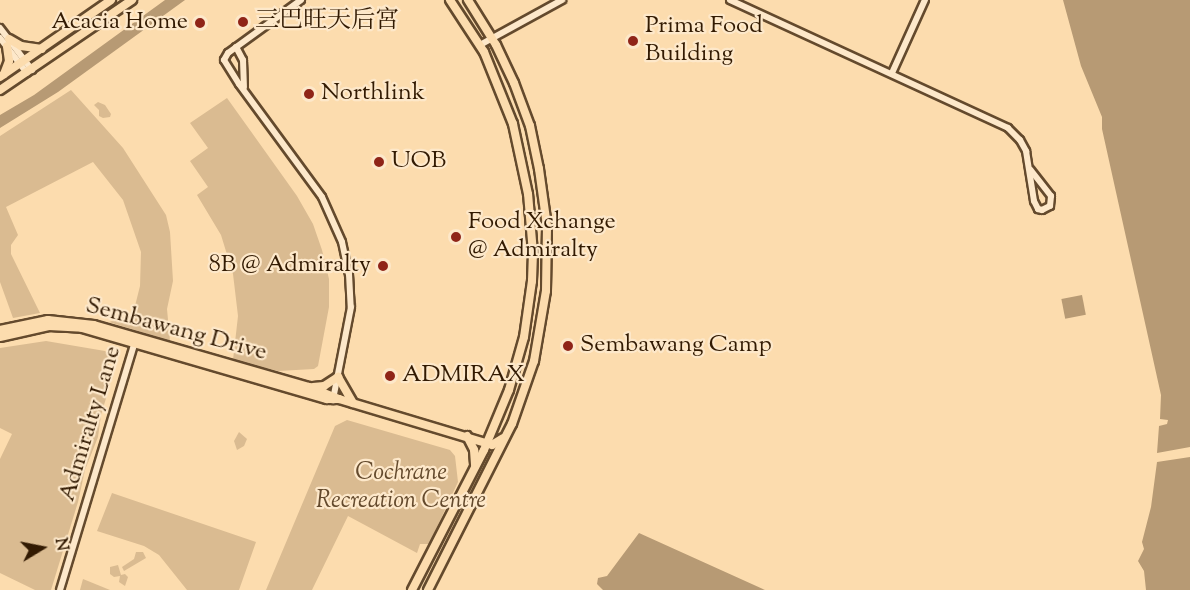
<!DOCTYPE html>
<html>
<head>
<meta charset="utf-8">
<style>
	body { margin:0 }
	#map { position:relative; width:1190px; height:590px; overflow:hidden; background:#fcdcae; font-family:"Sorts Mill Goudy","Noto Serif SC",serif }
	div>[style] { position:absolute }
	.green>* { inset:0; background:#dabb91 }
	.water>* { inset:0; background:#b79a74; transform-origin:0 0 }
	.roads { filter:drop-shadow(2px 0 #644a2d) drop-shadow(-2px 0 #644a2d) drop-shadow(0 2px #644a2d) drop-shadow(0 -2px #644a2d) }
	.minor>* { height:6px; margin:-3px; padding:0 3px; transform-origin:3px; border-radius:3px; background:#fde8ca }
	.major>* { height:8px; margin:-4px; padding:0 4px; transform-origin:4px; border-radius:4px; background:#fcdcae }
	.dots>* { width:16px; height:16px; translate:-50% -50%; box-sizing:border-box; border:3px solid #fde8ca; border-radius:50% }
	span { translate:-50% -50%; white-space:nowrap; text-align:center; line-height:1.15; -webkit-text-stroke:4.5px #fde8ca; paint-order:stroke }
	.poi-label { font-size:24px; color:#321a02 }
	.left { translate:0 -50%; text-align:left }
	.right { translate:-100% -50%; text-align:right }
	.street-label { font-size:24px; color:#321a02 }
	.park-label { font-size:24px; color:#644a2d; font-style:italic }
	.north { position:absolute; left:12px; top:518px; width:60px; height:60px; -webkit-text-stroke:4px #fde8ca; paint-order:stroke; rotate:80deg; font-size:16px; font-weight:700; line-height:24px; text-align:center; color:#321a02 }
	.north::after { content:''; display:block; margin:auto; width:21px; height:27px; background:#321a02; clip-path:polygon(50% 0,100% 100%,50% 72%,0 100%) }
</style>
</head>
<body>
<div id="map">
	<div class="green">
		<div style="clip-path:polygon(71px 90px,123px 148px,166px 215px,170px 232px,173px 281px,167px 309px,170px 341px,109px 322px,133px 314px,140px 286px,141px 252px,123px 200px,93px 162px,6px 207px,18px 235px,11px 245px,11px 254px,40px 313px,13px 318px,0 282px,0 136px)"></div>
		<div style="clip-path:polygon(227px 98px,297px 196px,313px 224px,322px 250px,329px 279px,329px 307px,318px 366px,314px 369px,278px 371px,233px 360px,238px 316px,233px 274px,221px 235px,197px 195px,208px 187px,190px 161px,208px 148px,190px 123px)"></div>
		<div style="clip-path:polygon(98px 102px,105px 105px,111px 114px,110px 117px,103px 118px,99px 116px,99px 110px,94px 105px)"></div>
		<div style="clip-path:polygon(46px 341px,105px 351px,108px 354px,110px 385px,101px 415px,98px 437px,85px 470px,78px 502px,51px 590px,35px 590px,0 573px,0 459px,12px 434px,0 428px,0 348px)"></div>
		<div style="clip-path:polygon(347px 420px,450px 450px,455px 456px,458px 482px,429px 544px,420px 544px,417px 553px,348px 516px,312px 590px,266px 590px,335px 426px)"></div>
		<div style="clip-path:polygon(239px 432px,247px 439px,244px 446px,237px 450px,234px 441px)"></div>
		<div style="clip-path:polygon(112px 493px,256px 542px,239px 590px,187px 590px,159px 555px,144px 546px,97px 531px)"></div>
		<div style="clip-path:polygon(136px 552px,143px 552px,146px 558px,124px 571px,122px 567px,134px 559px)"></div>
		<div style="clip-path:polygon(118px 565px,121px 575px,125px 574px,128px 577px,125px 586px,119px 582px,120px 576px,114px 577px,110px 574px,110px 567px)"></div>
		<div style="clip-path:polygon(83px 579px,110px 590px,80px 590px)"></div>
	</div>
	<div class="water">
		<div style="clip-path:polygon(165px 0,185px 0,58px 92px,0 128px,0 115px,34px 95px)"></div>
		<div style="clip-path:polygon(1063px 0,1190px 0,1190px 447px,1157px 453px,1159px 426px,1167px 424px,1168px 420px,1160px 419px,1161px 395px,1102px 129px,1102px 117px,1081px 66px)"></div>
		<div style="left:1082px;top:295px;width:20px;height:21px;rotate:79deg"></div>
		<div style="clip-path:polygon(1190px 457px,1190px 590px,1146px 590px,1144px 571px,1138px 561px,1144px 549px,1142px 542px,1151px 507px,1157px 462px)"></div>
		<div style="clip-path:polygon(639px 533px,765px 590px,603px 590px,597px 584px,598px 578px,607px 576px)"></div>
	</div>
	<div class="roads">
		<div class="minor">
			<div style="left:301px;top:0;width:90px;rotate:144deg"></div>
			<div style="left:228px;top:53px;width:8px;rotate:120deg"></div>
			<div style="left:224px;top:60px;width:28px;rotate:58deg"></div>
			<div style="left:239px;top:84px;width:140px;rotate:53.7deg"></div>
			<div style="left:322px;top:197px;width:49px;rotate:66deg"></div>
			<div style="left:342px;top:242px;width:33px;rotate:78deg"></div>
			<div style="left:349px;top:274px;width:33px;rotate:87deg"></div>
			<div style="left:351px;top:307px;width:95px;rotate:101deg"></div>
			<div style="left:730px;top:0;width:306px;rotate:24.7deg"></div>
			<div style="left:1008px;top:128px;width:17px;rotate:45deg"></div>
			<div style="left:1020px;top:140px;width:13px;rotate:61deg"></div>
			<div style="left:1026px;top:151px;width:51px;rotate:80.9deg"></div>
			<div style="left:1034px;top:201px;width:9px;rotate:63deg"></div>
			<div style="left:1038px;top:209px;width:4px;rotate:14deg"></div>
			<div style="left:1042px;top:210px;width:9px;rotate:-27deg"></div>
			<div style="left:1050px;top:206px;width:10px;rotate:-84deg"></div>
			<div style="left:1051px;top:196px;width:33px;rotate:-128deg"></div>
			<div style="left:0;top:28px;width:53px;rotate:52.7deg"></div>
			<div style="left:0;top:38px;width:44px;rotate:52.4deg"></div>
			<div style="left:480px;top:45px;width:94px;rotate:-28.8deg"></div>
			<div style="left:236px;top:47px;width:15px;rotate:62deg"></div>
			<div style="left:243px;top:60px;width:27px;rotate:88deg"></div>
			<div style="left:892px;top:73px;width:80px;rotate:-65.7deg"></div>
			<div style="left:60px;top:590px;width:260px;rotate:-73.2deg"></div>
		</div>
		<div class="major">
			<div style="left:9px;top:39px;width:14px;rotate:30deg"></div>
			<div style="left:21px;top:46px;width:21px;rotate:8deg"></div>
			<div style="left:4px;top:74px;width:14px;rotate:-69deg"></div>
			<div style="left:9px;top:61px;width:15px;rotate:-98deg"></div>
			<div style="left:0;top:77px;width:135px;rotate:-34.7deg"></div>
			<div style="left:0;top:90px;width:160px;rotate:-34.3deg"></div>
			<div style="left:0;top:330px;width:49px;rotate:-11.8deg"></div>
			<div style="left:48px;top:320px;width:46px;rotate:6.2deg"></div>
			<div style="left:94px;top:325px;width:224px;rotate:16.1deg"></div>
			<div style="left:309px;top:387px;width:32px;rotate:22deg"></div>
			<div style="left:339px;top:399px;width:160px;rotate:16.7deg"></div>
			<div style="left:492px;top:445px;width:13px;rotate:-32deg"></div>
			<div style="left:0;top:337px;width:50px;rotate:-12.7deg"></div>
			<div style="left:49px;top:326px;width:33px;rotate:3deg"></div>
			<div style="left:82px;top:328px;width:255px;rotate:16.2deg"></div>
			<div style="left:327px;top:399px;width:12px"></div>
			<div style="left:313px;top:387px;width:11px;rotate:-5deg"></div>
			<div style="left:324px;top:386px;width:17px;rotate:-33deg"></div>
			<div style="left:338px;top:377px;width:30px;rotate:60deg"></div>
			<div style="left:467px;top:436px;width:16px;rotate:63deg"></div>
			<div style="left:474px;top:450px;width:16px;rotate:86deg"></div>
			<div style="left:412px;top:590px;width:157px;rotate:-62.8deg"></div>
			<div style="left:484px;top:450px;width:65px;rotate:-67.4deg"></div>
			<div style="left:509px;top:390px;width:55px;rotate:-74.2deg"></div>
			<div style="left:524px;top:337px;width:57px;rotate:-81.9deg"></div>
			<div style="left:532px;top:281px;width:28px;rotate:-88deg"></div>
			<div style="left:533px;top:253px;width:59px;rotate:-94.8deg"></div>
			<div style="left:528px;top:194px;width:72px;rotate:-102.1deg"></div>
			<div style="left:513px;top:124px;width:78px;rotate:-111.9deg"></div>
			<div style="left:484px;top:52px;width:62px;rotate:-123.2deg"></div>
			<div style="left:428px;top:590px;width:186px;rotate:-63.2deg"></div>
			<div style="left:512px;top:424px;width:67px;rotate:-70.8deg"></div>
			<div style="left:534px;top:361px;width:71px;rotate:-80.3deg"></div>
			<div style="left:546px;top:291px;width:65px;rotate:-89.1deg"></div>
			<div style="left:547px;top:226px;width:58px;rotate:-98deg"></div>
			<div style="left:539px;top:169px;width:44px;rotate:-101.8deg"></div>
			<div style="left:530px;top:126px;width:46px;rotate:-110.4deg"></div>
			<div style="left:514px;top:83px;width:42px;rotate:-115.3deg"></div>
			<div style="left:496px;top:45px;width:53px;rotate:-121.9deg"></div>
		</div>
	</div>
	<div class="dots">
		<div style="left:243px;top:22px;background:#8f2418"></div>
		<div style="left:200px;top:23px;background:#8f2418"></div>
		<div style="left:633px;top:41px;background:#8f2418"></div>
		<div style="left:309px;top:94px;background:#8f2418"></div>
		<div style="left:379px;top:162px;background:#8f2418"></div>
		<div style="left:456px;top:237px;background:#8f2418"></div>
		<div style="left:383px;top:266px;background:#8f2418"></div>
		<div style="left:568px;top:346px;background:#8f2418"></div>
		<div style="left:390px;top:376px;background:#8f2418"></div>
	</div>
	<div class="poi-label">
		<span class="left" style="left:255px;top:22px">三巴旺天后宮</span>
		<span class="right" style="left:188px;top:23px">Acacia Home</span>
		<span class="left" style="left:645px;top:41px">Prima Food<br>Building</span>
		<span class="left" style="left:321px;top:94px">Northlink</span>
		<span class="left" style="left:391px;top:162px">UOB</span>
		<span class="left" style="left:468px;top:237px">Food Xchange<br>@ Admiralty</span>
		<span class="right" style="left:371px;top:266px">8B @ Admiralty</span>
		<span class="left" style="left:580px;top:346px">Sembawang Camp</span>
		<span class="left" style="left:402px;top:376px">ADMIRAX</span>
	</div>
	<div class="street-label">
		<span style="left:176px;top:330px;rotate:15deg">Sembawang Drive</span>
		<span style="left:91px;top:424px;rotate:-73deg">Admiralty Lane</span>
	</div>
	<div class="park-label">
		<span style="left:401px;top:488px">Cochrane<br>Recreation Centre</span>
	</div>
	<div class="north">N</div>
</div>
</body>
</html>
